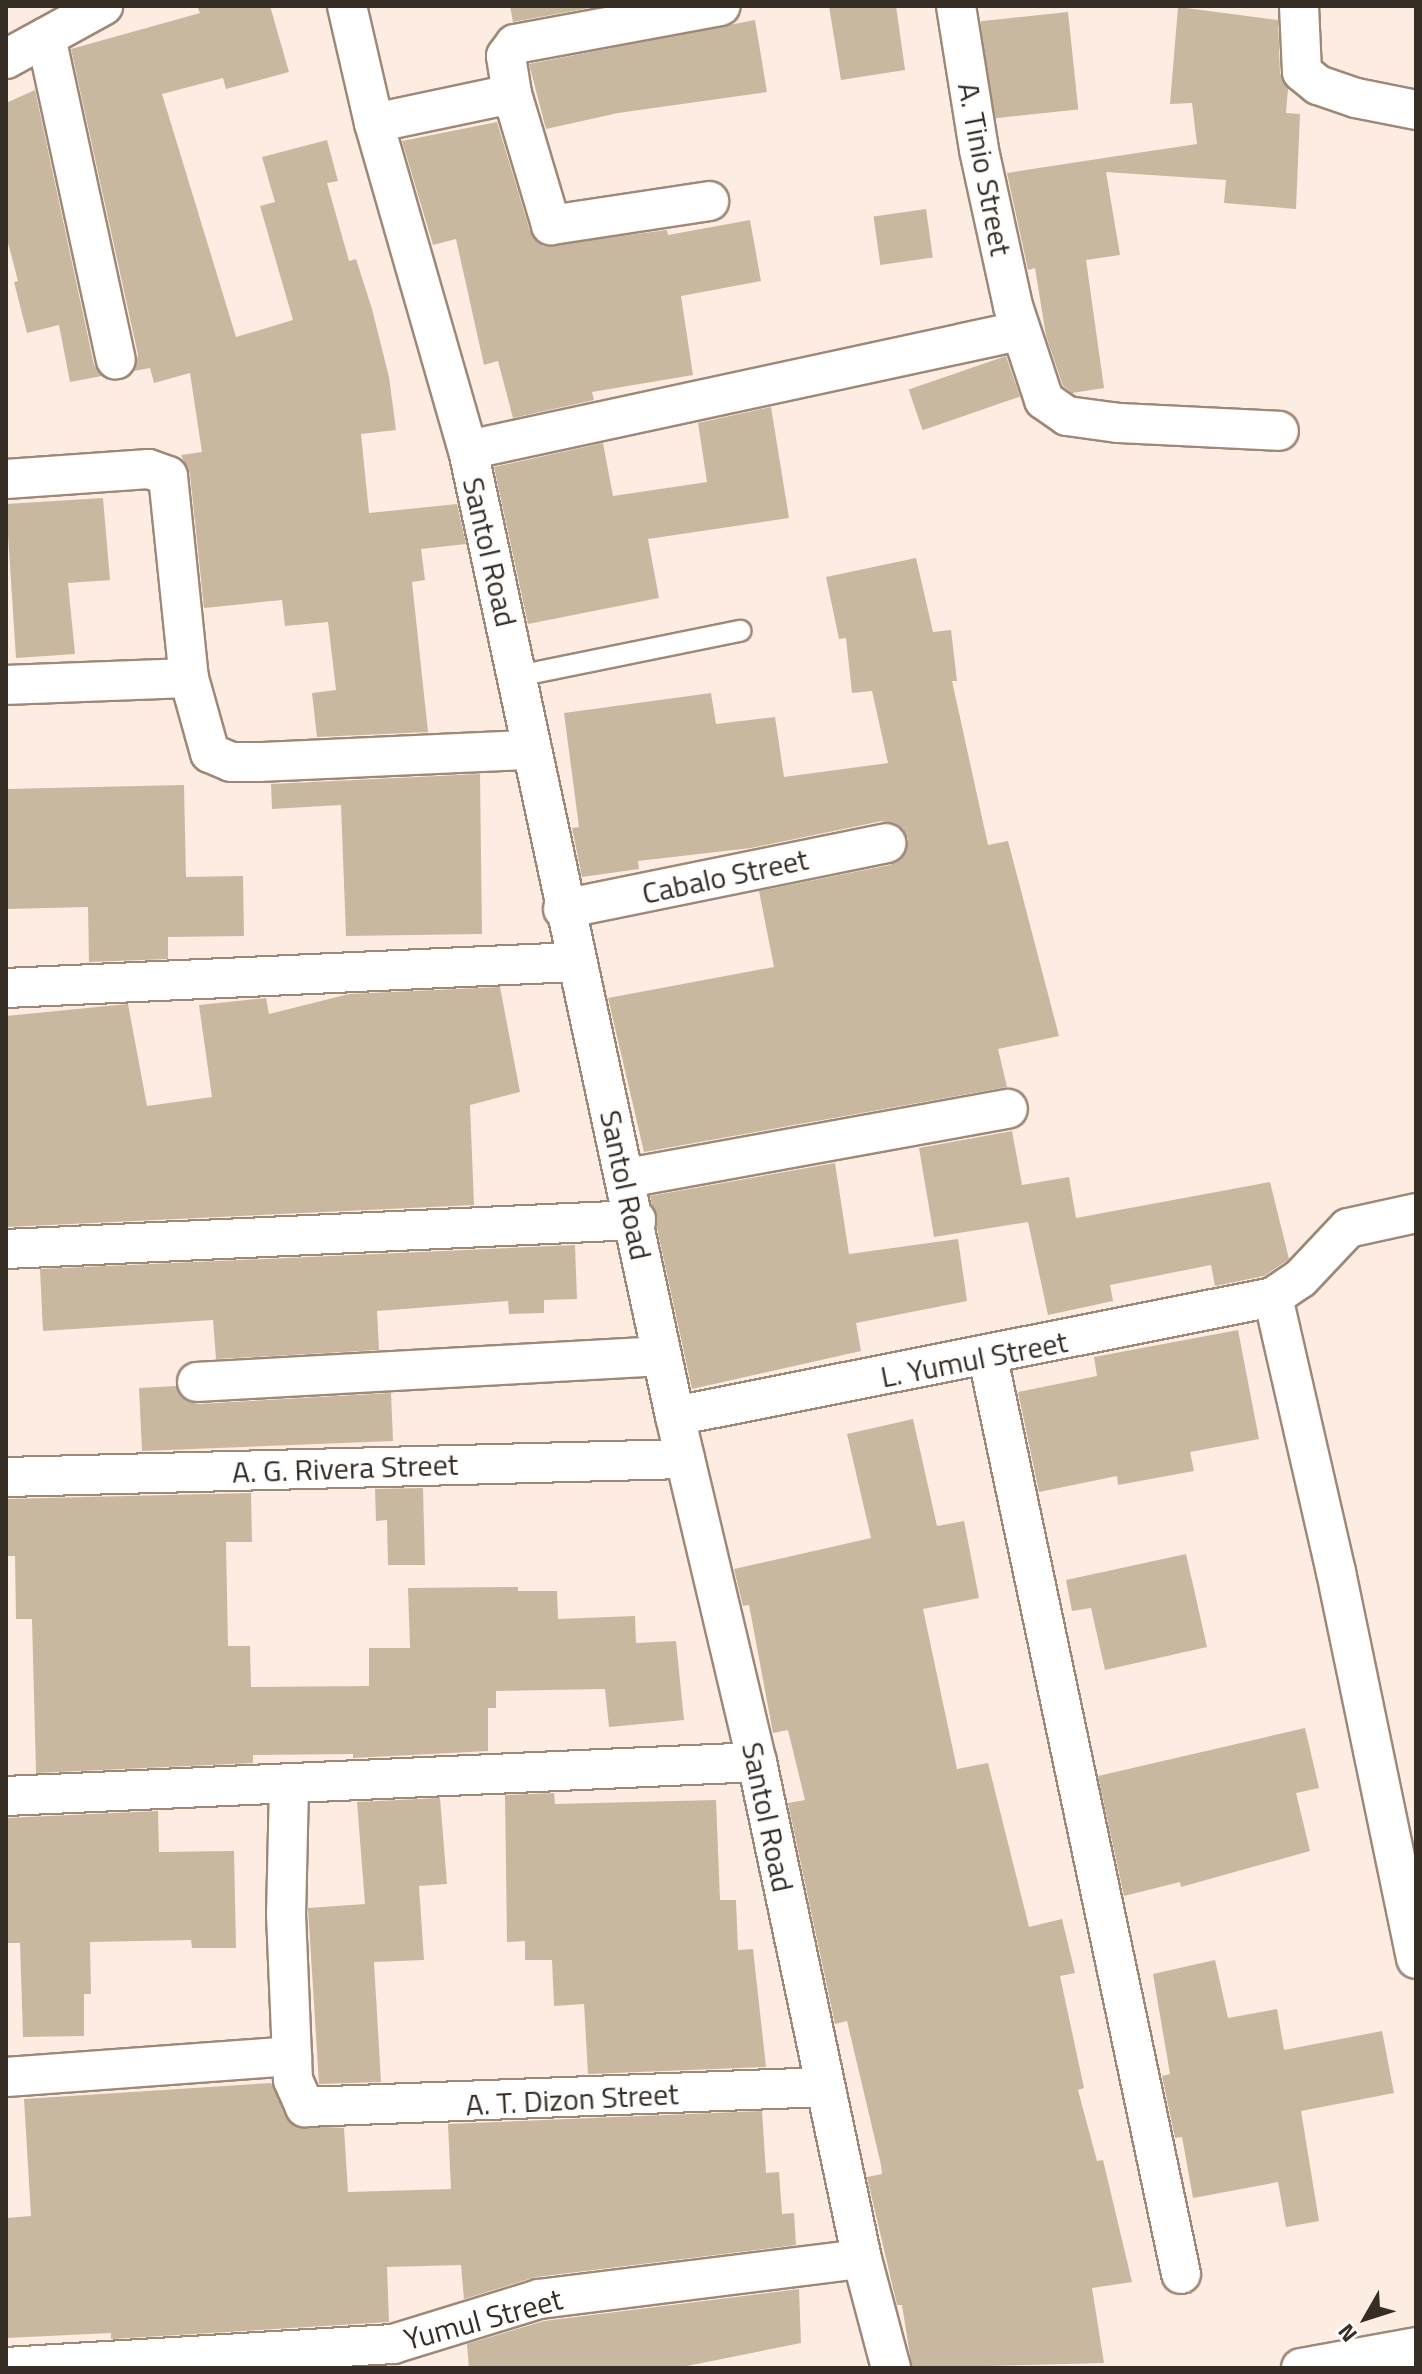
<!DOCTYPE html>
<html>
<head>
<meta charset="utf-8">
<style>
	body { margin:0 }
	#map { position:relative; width:1422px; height:2374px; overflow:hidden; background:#fcece1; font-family:"Titillium Web",sans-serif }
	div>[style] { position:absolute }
	.building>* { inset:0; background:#c9b8a0; transform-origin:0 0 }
	.roads { filter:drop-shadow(2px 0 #9f8876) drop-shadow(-2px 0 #9f8876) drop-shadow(0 2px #9f8876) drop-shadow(0 -2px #9f8876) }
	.service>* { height:20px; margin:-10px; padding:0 10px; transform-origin:10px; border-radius:10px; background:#fff }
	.minor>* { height:38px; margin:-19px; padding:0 19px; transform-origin:19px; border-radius:19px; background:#fff }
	span { translate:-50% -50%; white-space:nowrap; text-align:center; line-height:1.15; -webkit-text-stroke:6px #fdfdfd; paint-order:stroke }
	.street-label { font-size:30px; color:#362d25 }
	.frame { position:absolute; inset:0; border:8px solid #362d25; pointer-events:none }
	.north { position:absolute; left:1326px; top:2278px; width:80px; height:80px; -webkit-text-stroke:6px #fdfdfd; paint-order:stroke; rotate:231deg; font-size:22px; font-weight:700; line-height:32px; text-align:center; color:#362d25 }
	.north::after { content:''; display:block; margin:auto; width:28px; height:36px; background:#362d25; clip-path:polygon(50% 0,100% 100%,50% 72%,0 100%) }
</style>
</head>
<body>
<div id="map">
	<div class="building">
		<div style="clip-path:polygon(197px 6px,270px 6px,289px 72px,226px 89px,223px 78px,162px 94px,236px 337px,293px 320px,260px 206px,275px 202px,262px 157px,327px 140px,338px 181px,327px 183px,349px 261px,356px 259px,372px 309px,389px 377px,396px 430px,361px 434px,369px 513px,457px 504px,466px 544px,421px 549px,425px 580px,412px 582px,428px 732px,317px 737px,312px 693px,336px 690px,328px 622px,285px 626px,282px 600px,204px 608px,190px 474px,181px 455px,202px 452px,190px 373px,154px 383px,150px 368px,134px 371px,138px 355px,71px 49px,200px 13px)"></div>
		<div style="clip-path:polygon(510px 6px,600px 6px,513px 22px)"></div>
		<div style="clip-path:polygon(829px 6px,896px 6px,905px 70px,841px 80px)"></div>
		<div style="clip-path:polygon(1178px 7px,1278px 20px,1280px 73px,1288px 89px,1286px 113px,1300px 114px,1296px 209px,1224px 203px,1226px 180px,1106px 172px,1120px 255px,1086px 260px,1104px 388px,1072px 393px,1063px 386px,1046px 336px,1035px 268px,1028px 270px,1007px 173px,1104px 158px,1105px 165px,1104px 158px,1197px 144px,1192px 103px,1170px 104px)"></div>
		<div style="left:1068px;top:12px;width:98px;height:88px;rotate:84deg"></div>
		<div style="clip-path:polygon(755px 20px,767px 92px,618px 113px,546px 129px,529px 64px)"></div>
		<div style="clip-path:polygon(35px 90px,94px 365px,102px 376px,70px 382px,59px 325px,27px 333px,14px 282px,18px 281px,6px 235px,6px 103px)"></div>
		<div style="clip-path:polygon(497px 122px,530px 231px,543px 246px,667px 230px,668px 235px,750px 220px,761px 281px,681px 296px,693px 375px,592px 392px,594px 400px,513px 418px,498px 361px,484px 365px,456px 239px,433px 245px,402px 141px)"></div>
		<div style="left:926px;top:209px;width:49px;height:53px;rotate:82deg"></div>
		<div style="left:1006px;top:356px;width:43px;height:103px;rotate:71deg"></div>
		<div style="clip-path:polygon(771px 407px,789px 518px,648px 539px,659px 598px,528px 624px,494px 467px,603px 443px,613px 496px,707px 482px,698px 423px)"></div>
		<div style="clip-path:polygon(103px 498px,110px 580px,68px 583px,75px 654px,16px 658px,6px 504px)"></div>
		<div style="clip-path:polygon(916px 558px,933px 632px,951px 630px,957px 681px,952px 681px,988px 845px,1008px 841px,1059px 1036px,998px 1049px,1007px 1087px,644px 1152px,608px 998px,774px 967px,759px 891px,890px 865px,901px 859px,908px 839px,902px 828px,882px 821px,751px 848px,638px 861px,639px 869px,582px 877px,572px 828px,579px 827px,564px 713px,711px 693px,716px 724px,775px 717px,784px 777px,888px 763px,872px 691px,852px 693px,846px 638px,839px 639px,826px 577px)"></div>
		<div style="clip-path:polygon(480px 774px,482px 934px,346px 936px,341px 805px,272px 809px,271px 784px)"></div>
		<div style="clip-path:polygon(184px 785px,186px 877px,243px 876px,244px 936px,168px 937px,168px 959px,89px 962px,88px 907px,6px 909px,6px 789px)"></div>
		<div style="clip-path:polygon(500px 987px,520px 1092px,470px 1105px,474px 1205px,6px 1227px,6px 1016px,128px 1004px,147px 1106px,212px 1097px,199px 1005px,266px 998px,269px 1014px,349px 994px)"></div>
		<div style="clip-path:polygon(1012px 1131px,1022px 1185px,1069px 1177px,1076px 1218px,1270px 1182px,1289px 1259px,1264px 1276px,1215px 1286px,1211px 1265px,1110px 1285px,1113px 1301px,1048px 1315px,1028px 1222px,934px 1237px,919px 1148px)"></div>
		<div style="clip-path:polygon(835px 1163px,849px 1254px,958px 1239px,967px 1301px,856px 1323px,861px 1351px,692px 1389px,650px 1196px)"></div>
		<div style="clip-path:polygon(575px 1245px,577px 1299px,544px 1300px,544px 1313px,509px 1314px,508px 1301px,377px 1311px,379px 1350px,216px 1359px,213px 1320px,43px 1331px,40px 1269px)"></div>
		<div style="clip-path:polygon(1238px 1330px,1259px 1439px,1190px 1452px,1194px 1471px,1118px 1485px,1117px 1476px,1039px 1492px,1018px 1392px,1097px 1376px,1094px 1357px)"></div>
		<div style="clip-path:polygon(176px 1386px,186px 1401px,198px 1404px,391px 1393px,393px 1441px,142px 1451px,139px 1388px)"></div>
		<div style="clip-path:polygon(913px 1419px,937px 1526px,964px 1521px,979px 1598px,923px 1609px,957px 1769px,988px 1763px,1029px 1927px,1062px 1919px,1075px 1973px,1060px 1976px,1084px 2088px,1078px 2090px,1097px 2161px,1103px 2160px,1132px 2282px,1092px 2288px,1104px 2363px,912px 2368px,902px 2305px,897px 2305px,867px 2177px,882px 2174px,881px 2165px,847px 2021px,835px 2024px,788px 1803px,805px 1800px,788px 1730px,773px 1733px,749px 1605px,743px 1606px,734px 1569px,871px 1538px,847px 1434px)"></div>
		<div style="clip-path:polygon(423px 1488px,425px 1565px,388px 1565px,387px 1520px,376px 1521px,375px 1489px)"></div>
		<div style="clip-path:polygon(251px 1493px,252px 1542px,226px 1542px,228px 1646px,250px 1646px,251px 1687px,369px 1686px,369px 1648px,410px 1648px,408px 1588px,518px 1587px,518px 1591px,557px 1591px,558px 1619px,635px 1616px,636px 1643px,676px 1641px,684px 1720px,609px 1727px,605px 1689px,496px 1691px,496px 1708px,488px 1708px,488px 1751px,353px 1758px,353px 1754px,253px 1755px,253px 1763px,36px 1773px,32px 1619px,16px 1619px,15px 1556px,6px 1556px,6px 1499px)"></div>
		<div style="clip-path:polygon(1186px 1554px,1207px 1647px,1105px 1670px,1091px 1608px,1072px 1611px,1066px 1580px)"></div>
		<div style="clip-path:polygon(1305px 1728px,1319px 1788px,1296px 1793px,1310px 1851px,1181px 1887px,1180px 1882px,1124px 1896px,1098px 1776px)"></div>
		<div style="clip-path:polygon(554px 1793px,555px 1804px,716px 1800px,720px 1900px,736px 1900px,738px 1950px,753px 1949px,766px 2067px,588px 2074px,584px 2004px,554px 2006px,552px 1960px,525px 1960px,525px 1941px,507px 1942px,505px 1795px)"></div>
		<div style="clip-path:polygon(440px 1798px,447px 1884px,419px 1886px,424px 1960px,374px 1962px,381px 2082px,319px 2084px,308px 1908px,365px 1904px,357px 1802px)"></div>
		<div style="clip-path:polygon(158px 1811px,159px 1852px,234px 1851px,236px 1948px,192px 1948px,191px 1940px,90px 1942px,91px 1994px,84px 1994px,84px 2036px,23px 2037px,20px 1943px,6px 1943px,6px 1818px)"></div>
		<div style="clip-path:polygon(1215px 1960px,1228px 2018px,1277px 2009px,1284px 2050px,1382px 2031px,1394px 2093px,1301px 2111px,1319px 2221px,1286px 2227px,1278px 2182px,1193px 2198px,1182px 2137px,1175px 2138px,1162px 2076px,1170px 2074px,1153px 1974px)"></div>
		<div style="clip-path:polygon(271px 2083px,293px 2125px,344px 2128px,348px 2192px,451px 2189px,448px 2124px,762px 2111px,766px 2173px,779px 2172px,782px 2214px,794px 2213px,796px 2245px,536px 2277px,464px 2299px,461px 2265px,387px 2267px,389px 2322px,111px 2339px,111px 2333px,6px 2338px,6px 2218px,31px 2216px,24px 2099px)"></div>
		<div style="clip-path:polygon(799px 2289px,801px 2343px,677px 2368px,469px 2368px,467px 2344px,544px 2321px)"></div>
	</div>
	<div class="roads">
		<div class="service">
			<div style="left:518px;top:676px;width:227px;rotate:-11.5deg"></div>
		</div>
		<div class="minor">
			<div style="left:347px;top:6px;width:120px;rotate:77deg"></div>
			<div style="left:374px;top:123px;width:340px;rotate:74deg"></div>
			<div style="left:468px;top:450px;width:988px;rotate:77.91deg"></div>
			<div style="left:675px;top:1416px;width:356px;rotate:76.7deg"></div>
			<div style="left:757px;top:1762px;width:508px;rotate:78.07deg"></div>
			<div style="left:862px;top:2259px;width:113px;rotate:75.1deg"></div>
			<div style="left:956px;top:6px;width:146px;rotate:80.9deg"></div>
			<div style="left:979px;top:150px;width:160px;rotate:77.7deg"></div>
			<div style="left:1013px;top:306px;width:99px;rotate:71.7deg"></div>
			<div style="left:1044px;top:400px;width:28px;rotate:35deg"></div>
			<div style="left:1067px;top:416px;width:51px;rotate:7.8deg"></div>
			<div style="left:1118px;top:423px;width:161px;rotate:2.8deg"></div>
			<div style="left:1299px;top:6px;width:66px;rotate:87.4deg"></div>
			<div style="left:1302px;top:72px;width:21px;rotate:39deg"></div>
			<div style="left:1318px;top:85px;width:40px;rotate:18.9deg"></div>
			<div style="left:1356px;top:98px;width:61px;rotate:11.3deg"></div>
			<div style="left:46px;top:37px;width:330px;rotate:77.8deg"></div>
			<div style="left:6px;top:59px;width:111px;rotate:-28.7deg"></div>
			<div style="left:512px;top:94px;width:137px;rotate:73.4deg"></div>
			<div style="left:551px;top:225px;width:160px;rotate:-8.6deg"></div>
			<div style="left:374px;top:123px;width:141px;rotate:-11.9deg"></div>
			<div style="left:512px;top:94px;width:38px;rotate:-99deg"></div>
			<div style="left:506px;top:56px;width:15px;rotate:-53deg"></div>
			<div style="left:515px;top:44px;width:209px;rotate:-10.5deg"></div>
			<div style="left:468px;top:450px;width:564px;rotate:-12.19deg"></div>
			<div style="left:6px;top:479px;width:143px;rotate:-4deg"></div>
			<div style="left:149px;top:469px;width:20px;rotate:20deg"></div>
			<div style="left:168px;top:476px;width:203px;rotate:84.1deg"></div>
			<div style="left:189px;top:678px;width:78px;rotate:74.4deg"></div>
			<div style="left:210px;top:753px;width:23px;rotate:23deg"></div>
			<div style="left:231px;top:762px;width:29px"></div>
			<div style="left:260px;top:762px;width:269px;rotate:-2.6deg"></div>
			<div style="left:6px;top:685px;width:183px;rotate:-2.2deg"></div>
			<div style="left:563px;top:909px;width:330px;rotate:-11.5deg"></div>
			<div style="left:6px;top:988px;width:570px;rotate:-2.62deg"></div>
			<div style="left:627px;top:1178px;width:387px;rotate:-10.3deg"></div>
			<div style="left:6px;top:1249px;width:631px;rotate:-2.64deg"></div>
			<div style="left:1273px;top:1297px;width:282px;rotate:77.1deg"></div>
			<div style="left:1336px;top:1572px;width:395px;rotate:78.3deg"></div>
			<div style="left:988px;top:1358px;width:936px;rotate:78.1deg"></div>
			<div style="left:197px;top:1382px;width:465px;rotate:-3.2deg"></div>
			<div style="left:675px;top:1416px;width:610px;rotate:-11.25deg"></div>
			<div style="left:1273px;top:1297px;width:32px;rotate:-34deg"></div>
			<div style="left:1300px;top:1279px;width:70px;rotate:-46.7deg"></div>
			<div style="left:1348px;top:1228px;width:70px;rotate:-12.4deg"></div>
			<div style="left:6px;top:1477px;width:679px;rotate:-1.52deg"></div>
			<div style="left:289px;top:1785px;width:129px;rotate:91.3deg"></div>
			<div style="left:286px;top:1914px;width:166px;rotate:87.6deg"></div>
			<div style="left:293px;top:2080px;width:30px;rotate:66deg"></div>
			<div style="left:305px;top:2107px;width:520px;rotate:-2.2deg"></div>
			<div style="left:6px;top:1796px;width:752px;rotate:-2.59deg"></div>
			<div style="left:6px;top:2077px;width:287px;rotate:-4.2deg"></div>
			<div style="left:6px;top:2367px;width:388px;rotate:-3.4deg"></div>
			<div style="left:393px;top:2344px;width:153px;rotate:-17.1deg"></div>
			<div style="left:539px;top:2299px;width:325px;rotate:-7.1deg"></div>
			<div style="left:1301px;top:2368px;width:117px;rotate:-10.3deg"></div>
		</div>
	</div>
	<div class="street-label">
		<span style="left:985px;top:169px;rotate:79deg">A. Tinio Street</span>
		<span style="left:490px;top:552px;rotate:77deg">Santol Road</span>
		<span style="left:725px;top:876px;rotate:-12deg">Cabalo Street</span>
		<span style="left:626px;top:1185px;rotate:78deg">Santol Road</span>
		<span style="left:974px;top:1359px;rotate:-11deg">L. Yumul Street</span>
		<span style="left:345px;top:1468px;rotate:-2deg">A. G. Rivera Street</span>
		<span style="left:768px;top:1817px;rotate:78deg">Santol Road</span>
		<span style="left:572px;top:2099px;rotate:-3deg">A. T. Dizon Street</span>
		<span style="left:483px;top:2319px;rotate:-15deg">Yumul Street</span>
	</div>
	<div class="frame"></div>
	<div class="north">N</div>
</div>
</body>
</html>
